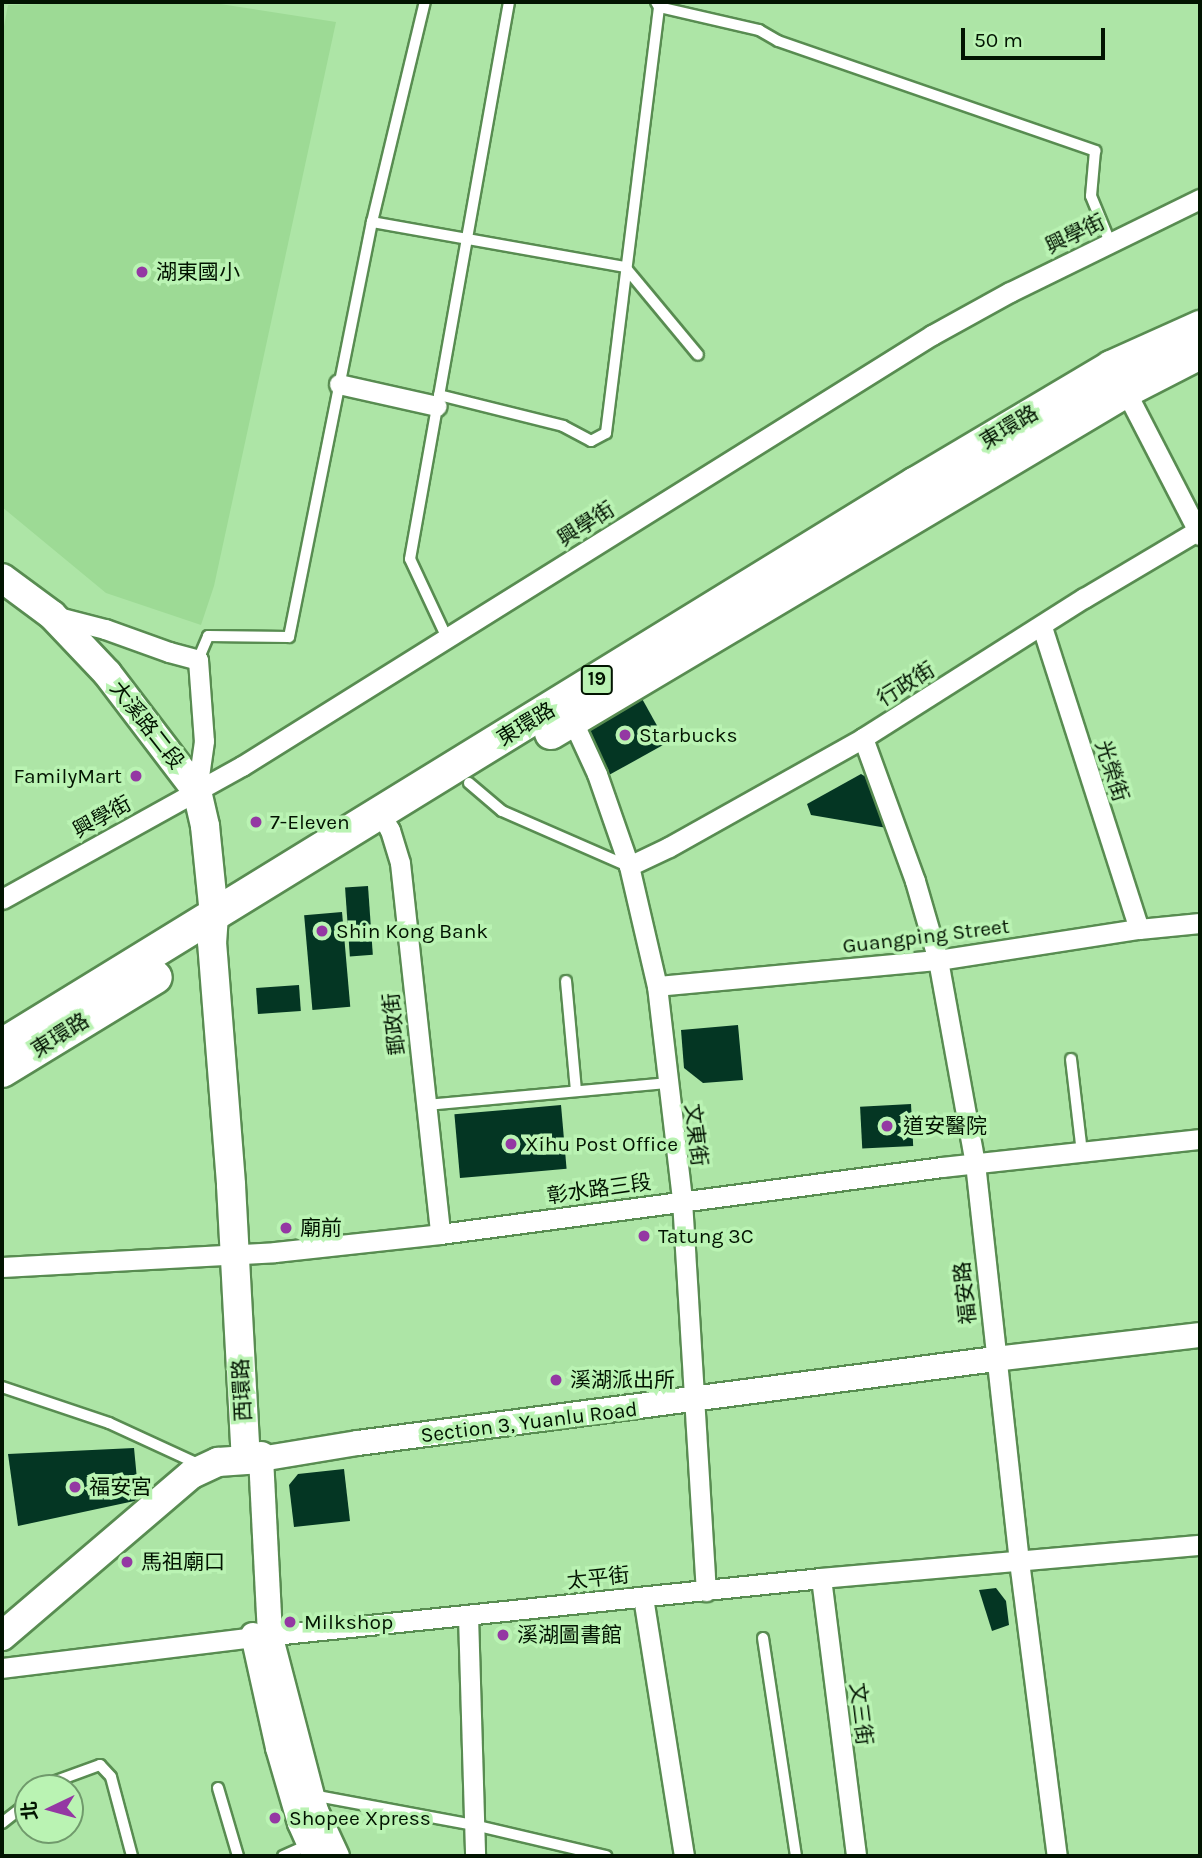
<!DOCTYPE html>
<html>
<head>
<meta charset="utf-8">
<style>
	body { margin:0 }
	#map { position:relative; width:1202px; height:1858px; overflow:hidden; background:#ade5a6; font-family:Karla,"Noto Sans TC",sans-serif }
	div>[style] { position:absolute }
	.built>* { inset:0; background:#9dda95 }
	.building>* { inset:0; background:#043623; transform-origin:0 0 }
	.roads { filter:drop-shadow(2px 0 #588c51) drop-shadow(-2px 0 #588c51) drop-shadow(0 2px #588c51) drop-shadow(0 -2px #588c51) }
	.service>* { height:10px; margin:-5px; padding:0 5px; transform-origin:5px; border-radius:5px; background:#fff }
	.minor>* { height:19px; margin:-9.5px; padding:0 9.5px; transform-origin:9.5px; border-radius:9.5px; background:#fff }
	.tertiary>* { height:24px; margin:-12px; padding:0 12px; transform-origin:12px; border-radius:12px; background:#fff }
	.secondary>* { height:28px; margin:-14px; padding:0 14px; transform-origin:14px; border-radius:14px; background:#fff }
	.primary>* { height:32px; margin:-16px; padding:0 16px; transform-origin:16px; border-radius:16px; background:#fff }
	.dots>* { width:19px; height:19px; translate:-50% -50%; box-sizing:border-box; border:4px solid #baf3b3; border-radius:50% }
	span { translate:-50% -50%; white-space:nowrap; text-align:center; line-height:1.15; -webkit-text-stroke:7px #baf3b3; paint-order:stroke }
	.shield-label span { padding:2px 5px; background:#baf3b3; border:2px solid; border-radius:5px; -webkit-text-stroke-width:0 }
	.shield-label { font-size:19px; color:#021401; font-weight:700 }
	.street-label { font-size:21px; color:#021401 }
	.poi-label { font-size:21px; color:#021401 }
	.left { translate:0 -50%; text-align:left }
	.right { translate:-100% -50%; text-align:right }
	.frame { position:absolute; inset:0; border:4px solid #021401; pointer-events:none }
	.north { position:absolute; left:14px; top:1774px; width:70px; height:70px; box-sizing:border-box; background:#baf3b3; border:2px solid #709a6c; border-radius:50%; rotate:265deg; font-size:19px; font-weight:700; line-height:28px; text-align:center; color:#021401 }
	.north::after { content:''; display:block; margin:auto; width:24px; height:32px; background:#9438a3; clip-path:polygon(50% 0,100% 100%,50% 72%,0 100%) }
	.scale { position:absolute; left:961px; top:28px; width:144px; height:32px; box-sizing:border-box; border:4px solid #021401; border-top:0; padding-left:9px; font-size:21px; line-height:24px; white-space:nowrap; color:#021401; -webkit-text-stroke:5px #baf3b3; paint-order:stroke }
</style>
</head>
<body>
<div id="map">
	<div class="built">
		<div style="clip-path:polygon(123px 2px,207px 2px,336px 22px,214px 586px,201px 625px,106px 593px,2px 507px,2px 37px,8px 5px)"></div>
	</div>
	<div class="building">
		<div style="left:640px;top:695px;width:55px;height:65px;rotate:61deg"></div>
		<div style="clip-path:polygon(861px 774px,873px 781px,887px 828px,811px 815px,807px 804px)"></div>
		<div style="left:368px;top:886px;width:69px;height:23px;rotate:86deg"></div>
		<div style="left:342px;top:912px;width:95px;height:38px;rotate:85deg"></div>
		<div style="left:299px;top:985px;width:26px;height:43px;rotate:86deg"></div>
		<div style="clip-path:polygon(738px 1025px,743px 1080px,703px 1083px,684px 1068px,681px 1030px)"></div>
		<div style="left:911px;top:1104px;width:42px;height:51px;rotate:87deg"></div>
		<div style="left:561px;top:1105px;width:64px;height:107px;rotate:85deg"></div>
		<div style="clip-path:polygon(134px 1448px,139px 1500px,18px 1526px,8px 1454px)"></div>
		<div style="clip-path:polygon(344px 1469px,350px 1521px,294px 1527px,289px 1485px,298px 1474px)"></div>
		<div style="clip-path:polygon(996px 1588px,1006px 1601px,1009px 1625px,992px 1631px,979px 1590px)"></div>
	</div>
	<div class="roads">
		<div class="service">
			<div style="left:656px;top:2px;width:6px;rotate:59deg"></div>
			<div style="left:659px;top:7px;width:103px;rotate:13deg"></div>
			<div style="left:759px;top:30px;width:22px;rotate:30deg"></div>
			<div style="left:778px;top:41px;width:336px;rotate:19.1deg"></div>
			<div style="left:1095px;top:151px;width:45px;rotate:95.1deg"></div>
			<div style="left:1091px;top:196px;width:50px;rotate:67.6deg"></div>
			<div style="left:372px;top:222px;width:257px;rotate:10.1deg"></div>
			<div style="left:625px;top:267px;width:114px;rotate:50.3deg"></div>
			<div style="left:439px;top:395px;width:128px;rotate:14deg"></div>
			<div style="left:563px;top:426px;width:32px;rotate:28deg"></div>
			<div style="left:591px;top:441px;width:17px;rotate:-28deg"></div>
			<div style="left:606px;top:433px;width:429px;rotate:-82.9deg"></div>
			<div style="left:447px;top:638px;width:87px;rotate:-115.1deg"></div>
			<div style="left:410px;top:559px;width:566px;rotate:-79.92deg"></div>
			<div style="left:198px;top:660px;width:26px;rotate:-67deg"></div>
			<div style="left:208px;top:636px;width:81px;rotate:0.7deg"></div>
			<div style="left:289px;top:637px;width:423px;rotate:-78.7deg"></div>
			<div style="left:372px;top:222px;width:226px;rotate:-76.5deg"></div>
			<div style="left:469px;top:783px;width:43px;rotate:40.3deg"></div>
			<div style="left:502px;top:811px;width:137px;rotate:23.6deg"></div>
			<div style="left:566px;top:981px;width:110px;rotate:84.8deg"></div>
			<div style="left:1071px;top:1059px;width:94px;rotate:83.3deg"></div>
			<div style="left:426px;top:1105px;width:242px;rotate:-5.2deg"></div>
			<div style="left:2px;top:1387px;width:113px;rotate:18.6deg"></div>
			<div style="left:109px;top:1423px;width:98px;rotate:24.7deg"></div>
			<div style="left:763px;top:1638px;width:220px;rotate:81.4deg"></div>
			<div style="left:47px;top:1788px;width:11px;rotate:-38deg"></div>
			<div style="left:56px;top:1781px;width:47px;rotate:-20deg"></div>
			<div style="left:100px;top:1765px;width:16px;rotate:47deg"></div>
			<div style="left:111px;top:1777px;width:82px;rotate:75.1deg"></div>
			<div style="left:218px;top:1788px;width:71px;rotate:73.6deg"></div>
			<div style="left:312px;top:1795px;width:165px;rotate:10.5deg"></div>
			<div style="left:474px;top:1825px;width:136px;rotate:13.2deg"></div>
			<div style="left:2px;top:1823px;width:33px;rotate:-38deg"></div>
			<div style="left:283px;top:1856px;width:27px;rotate:-24deg"></div>
		</div>
		<div class="minor">
			<div style="left:339px;top:384px;width:100px;rotate:12.7deg"></div>
			<div style="left:1122px;top:384px;width:170px;rotate:62.7deg"></div>
			<div style="left:54px;top:616px;width:53px;rotate:14.3deg"></div>
			<div style="left:105px;top:629px;width:68px;rotate:19.8deg"></div>
			<div style="left:169px;top:652px;width:30px;rotate:15deg"></div>
			<div style="left:198px;top:660px;width:81px;rotate:85.8deg"></div>
			<div style="left:204px;top:741px;width:50px;rotate:98deg"></div>
			<div style="left:1042px;top:627px;width:317px;rotate:72.2deg"></div>
			<div style="left:569px;top:713px;width:67px;rotate:65.3deg"></div>
			<div style="left:597px;top:774px;width:97px;rotate:70.8deg"></div>
			<div style="left:629px;top:866px;width:123px;rotate:76.9deg"></div>
			<div style="left:657px;top:986px;width:215px;rotate:83.3deg"></div>
			<div style="left:682px;top:1200px;width:392px;rotate:86.5deg"></div>
			<div style="left:863px;top:738px;width:152px;rotate:70deg"></div>
			<div style="left:915px;top:881px;width:82px;rotate:73.8deg"></div>
			<div style="left:938px;top:960px;width:206px;rotate:79.7deg"></div>
			<div style="left:975px;top:1163px;width:400px;rotate:83.7deg"></div>
			<div style="left:1019px;top:1561px;width:297px;rotate:82.7deg"></div>
			<div style="left:380px;top:813px;width:20px;rotate:60deg"></div>
			<div style="left:390px;top:830px;width:34px;rotate:73deg"></div>
			<div style="left:400px;top:863px;width:373px;rotate:83.8deg"></div>
			<div style="left:629px;top:866px;width:44px;rotate:-25.4deg"></div>
			<div style="left:669px;top:847px;width:223px;rotate:-29.3deg"></div>
			<div style="left:863px;top:738px;width:262px;rotate:-32.4deg"></div>
			<div style="left:1084px;top:598px;width:135px;rotate:-30.7deg"></div>
			<div style="left:2px;top:899px;width:274px;rotate:-29deg"></div>
			<div style="left:242px;top:766px;width:814px;rotate:-31.99deg"></div>
			<div style="left:932px;top:335px;width:89px;rotate:-28.9deg"></div>
			<div style="left:1010px;top:292px;width:212px;rotate:-26.1deg"></div>
			<div style="left:657px;top:986px;width:282px;rotate:-5.3deg"></div>
			<div style="left:938px;top:960px;width:203px;rotate:-8.8deg"></div>
			<div style="left:1139px;top:929px;width:61px;rotate:-5.6deg"></div>
			<div style="left:2px;top:1267px;width:273px;rotate:-3.1deg"></div>
			<div style="left:275px;top:1252px;width:166px;rotate:-6.2deg"></div>
			<div style="left:440px;top:1234px;width:506px;rotate:-7.6deg"></div>
			<div style="left:942px;top:1167px;width:260px;rotate:-6.2deg"></div>
			<div style="left:821px;top:1578px;width:280px;rotate:82.8deg"></div>
			<div style="left:643px;top:1597px;width:262px;rotate:81deg"></div>
			<div style="left:468px;top:1615px;width:241px;rotate:88.3deg"></div>
			<div style="left:2px;top:1668px;width:254px;rotate:-7deg"></div>
			<div style="left:254px;top:1637px;width:570px;rotate:-5.94deg"></div>
			<div style="left:821px;top:1578px;width:380px;rotate:-5deg"></div>
		</div>
		<div class="tertiary">
			<div style="left:253px;top:1635px;width:116px;rotate:77.5deg"></div>
			<div style="left:278px;top:1748px;width:78px;rotate:73.7deg"></div>
			<div style="left:300px;top:1823px;width:36px;rotate:66deg"></div>
			<div style="left:337px;top:1856px;width:50px;rotate:-115deg"></div>
			<div style="left:316px;top:1811px;width:182px;rotate:-104.6deg"></div>
			<div style="left:270px;top:1635px;width:176px;rotate:-92.9deg"></div>
			<div style="left:261px;top:1459px;width:98px;rotate:-9.4deg"></div>
			<div style="left:358px;top:1443px;width:643px;rotate:-7.51deg"></div>
			<div style="left:995px;top:1359px;width:206px;rotate:-6.7deg"></div>
		</div>
		<div class="secondary">
			<div style="left:2px;top:578px;width:62px;rotate:36.5deg"></div>
			<div style="left:52px;top:615px;width:80px;rotate:46.5deg"></div>
			<div style="left:107px;top:673px;width:148px;rotate:52.7deg"></div>
			<div style="left:197px;top:791px;width:36px;rotate:77deg"></div>
			<div style="left:205px;top:826px;width:89px;rotate:84.2deg"></div>
			<div style="left:214px;top:915px;width:27px;rotate:94deg"></div>
			<div style="left:212px;top:942px;width:244px;rotate:85.5deg"></div>
			<div style="left:231px;top:1185px;width:275px;rotate:86.9deg"></div>
			<div style="left:2px;top:1636px;width:250px;rotate:-40.5deg"></div>
			<div style="left:192px;top:1474px;width:29px;rotate:-25deg"></div>
			<div style="left:218px;top:1462px;width:43px;rotate:-4deg"></div>
			<div style="left:261px;top:1459px;width:3px;rotate:-90deg"></div>
		</div>
		<div class="primary">
			<div style="left:551px;top:733px;width:669px;rotate:-30.74deg"></div>
			<div style="left:1126px;top:391px;width:83px;rotate:-27.2deg"></div>
			<div style="left:2px;top:1045px;width:1073px;rotate:-31.59deg"></div>
			<div style="left:916px;top:483px;width:227px;rotate:-30.7deg"></div>
			<div style="left:1111px;top:367px;width:98px;rotate:-24.2deg"></div>
			<div style="left:2px;top:1071px;width:180px;rotate:-31.4deg"></div>
		</div>
	</div>
	<div class="dots">
		<div style="left:142px;top:272px;background:#9438a3"></div>
		<div style="left:625px;top:735px;background:#9438a3"></div>
		<div style="left:136px;top:776px;background:#9438a3"></div>
		<div style="left:256px;top:822px;background:#9438a3"></div>
		<div style="left:322px;top:931px;background:#9438a3"></div>
		<div style="left:887px;top:1126px;background:#9438a3"></div>
		<div style="left:511px;top:1144px;background:#9438a3"></div>
		<div style="left:286px;top:1228px;background:#9438a3"></div>
		<div style="left:644px;top:1236px;background:#9438a3"></div>
		<div style="left:556px;top:1380px;background:#9438a3"></div>
		<div style="left:75px;top:1487px;background:#9438a3"></div>
		<div style="left:127px;top:1562px;background:#9438a3"></div>
		<div style="left:290px;top:1622px;background:#9438a3"></div>
		<div style="left:503px;top:1635px;background:#9438a3"></div>
		<div style="left:275px;top:1818px;background:#9438a3"></div>
	</div>
	<div class="shield-label">
		<span style="left:597px;top:680px">19</span>
	</div>
	<div class="street-label">
		<span style="left:1075px;top:234px;rotate:-26deg">興學街</span>
		<span style="left:1009px;top:427px;rotate:-31deg">東環路</span>
		<span style="left:586px;top:524px;rotate:-33deg">興學街</span>
		<span style="left:906px;top:684px;rotate:-32deg">行政街</span>
		<span style="left:526px;top:724px;rotate:-31deg">東環路</span>
		<span style="left:147px;top:725px;rotate:52deg">大溪路二段</span>
		<span style="left:1112px;top:771px;rotate:72deg">光榮街</span>
		<span style="left:102px;top:817px;rotate:-29deg">興學街</span>
		<span style="left:926px;top:936px;rotate:-7deg">Guangping Street</span>
		<span style="left:394px;top:1024px;rotate:-96deg">郵政街</span>
		<span style="left:60px;top:1035px;rotate:-32deg">東環路</span>
		<span style="left:696px;top:1135px;rotate:83deg">文東街</span>
		<span style="left:599px;top:1189px;rotate:-8deg">彰水路三段</span>
		<span style="left:965px;top:1293px;rotate:-96deg">福安路</span>
		<span style="left:242px;top:1390px;rotate:-93deg">西環路</span>
		<span style="left:529px;top:1422px;rotate:-7deg">Section 3, Yuanlu Road</span>
		<span style="left:598px;top:1578px;rotate:-6deg">太平街</span>
		<span style="left:861px;top:1714px;rotate:83deg">文三街</span>
	</div>
	<div class="poi-label">
		<span class="left" style="left:156px;top:272px">湖東國小</span>
		<span class="left" style="left:639px;top:735px">Starbucks</span>
		<span class="right" style="left:122px;top:776px">FamilyMart</span>
		<span class="left" style="left:270px;top:822px">7-Eleven</span>
		<span class="left" style="left:336px;top:931px">Shin Kong Bank</span>
		<span class="left" style="left:903px;top:1126px">道安醫院</span>
		<span class="left" style="left:525px;top:1144px">Xihu Post Office</span>
		<span class="left" style="left:300px;top:1228px">廟前</span>
		<span class="left" style="left:658px;top:1236px">Tatung 3C</span>
		<span class="left" style="left:570px;top:1380px">溪湖派出所</span>
		<span class="left" style="left:89px;top:1487px">福安宮</span>
		<span class="left" style="left:141px;top:1562px">馬祖廟口</span>
		<span class="left" style="left:304px;top:1622px">Milkshop</span>
		<span class="left" style="left:517px;top:1635px">溪湖圖書館</span>
		<span class="left" style="left:289px;top:1818px">Shopee Xpress</span>
	</div>
	<div class="frame"></div>
	<div class="north">北</div>
	<div class="scale">50 m</div>
</div>
</body>
</html>
